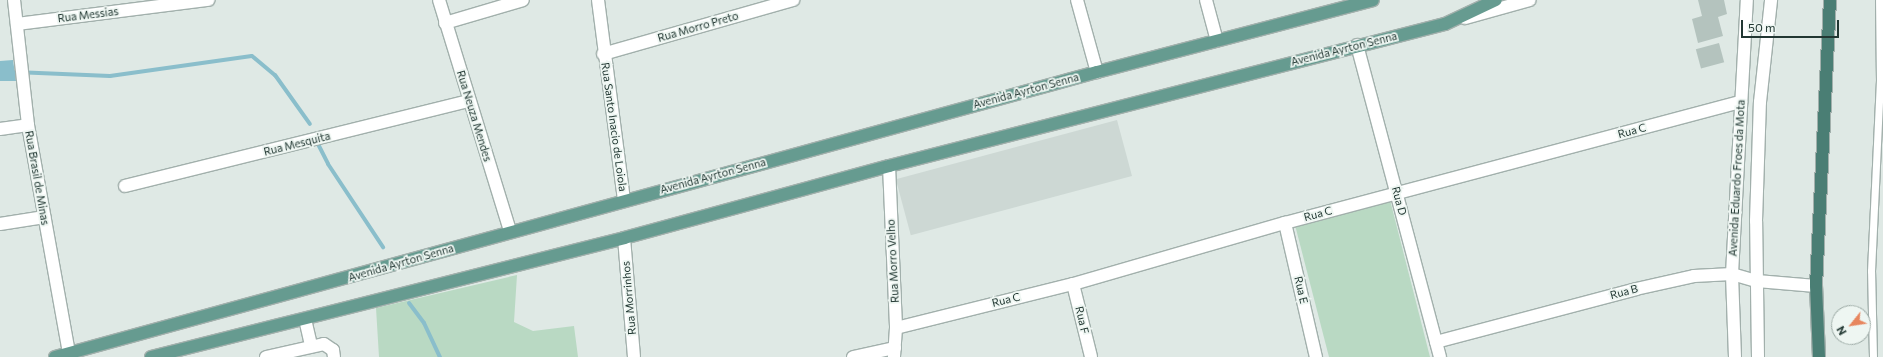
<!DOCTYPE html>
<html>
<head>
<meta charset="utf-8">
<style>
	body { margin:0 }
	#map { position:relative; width:1883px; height:357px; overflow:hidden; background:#dfe9e5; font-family:Commissioner,sans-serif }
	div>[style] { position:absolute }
	.built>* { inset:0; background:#cdd8d4; transform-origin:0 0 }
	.green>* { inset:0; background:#b9d9c3 }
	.water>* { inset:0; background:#8abecb }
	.stream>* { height:4px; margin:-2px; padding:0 2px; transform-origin:2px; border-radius:2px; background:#8abecb }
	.building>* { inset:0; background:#b4c3be; transform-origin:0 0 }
	.roads { filter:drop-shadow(1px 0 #a2b0ac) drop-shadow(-1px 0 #a2b0ac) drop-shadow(0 1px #a2b0ac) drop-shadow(0 -1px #a2b0ac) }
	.service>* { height:7px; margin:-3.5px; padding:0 3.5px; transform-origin:3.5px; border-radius:3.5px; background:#fff }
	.minor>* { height:12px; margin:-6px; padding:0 6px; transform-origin:6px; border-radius:6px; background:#fff }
	.primary>* { height:12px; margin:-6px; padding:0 6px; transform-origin:6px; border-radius:6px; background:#669b90 }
	.trunk>* { height:12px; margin:-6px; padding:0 6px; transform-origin:6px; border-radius:6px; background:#4a7e74 }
	span { translate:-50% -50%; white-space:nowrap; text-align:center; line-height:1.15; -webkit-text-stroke:3.5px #eef6f2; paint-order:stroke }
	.street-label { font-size:11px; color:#213732 }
	.north { position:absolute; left:1831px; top:305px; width:40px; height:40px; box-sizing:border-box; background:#eef6f2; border:1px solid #9caaa5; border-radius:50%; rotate:240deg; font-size:11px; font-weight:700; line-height:16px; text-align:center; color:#213732 }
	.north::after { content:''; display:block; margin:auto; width:14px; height:18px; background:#e7865e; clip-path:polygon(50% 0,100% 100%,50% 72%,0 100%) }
	.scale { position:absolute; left:1741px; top:20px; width:98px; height:18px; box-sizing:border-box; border:2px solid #213732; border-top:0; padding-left:5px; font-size:12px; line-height:14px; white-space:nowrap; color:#213732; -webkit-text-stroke:3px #eef6f2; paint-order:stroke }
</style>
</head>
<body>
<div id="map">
	<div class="built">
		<div style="left:1117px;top:120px;width:58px;height:229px;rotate:75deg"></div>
	</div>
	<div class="green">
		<div style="clip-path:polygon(1390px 200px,1430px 357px,1329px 357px,1295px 225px)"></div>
		<div style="clip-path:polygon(517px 275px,514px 322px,533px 331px,574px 326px,578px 357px,379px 357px,376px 308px)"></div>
	</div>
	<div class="water">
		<div style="clip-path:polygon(13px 60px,16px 81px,0 81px,0 61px)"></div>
	</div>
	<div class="stream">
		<div style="left:15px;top:72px;width:95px;rotate:2.4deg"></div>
		<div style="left:110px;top:76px;width:143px;rotate:-8deg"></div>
		<div style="left:252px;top:56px;width:30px;rotate:40deg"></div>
		<div style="left:275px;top:75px;width:60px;rotate:54.5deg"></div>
		<div style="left:318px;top:144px;width:22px;rotate:63deg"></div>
		<div style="left:328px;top:164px;width:100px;rotate:56.5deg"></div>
		<div style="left:409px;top:303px;width:25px;rotate:53deg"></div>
		<div style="left:424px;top:323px;width:38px;rotate:65deg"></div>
	</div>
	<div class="building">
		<div style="clip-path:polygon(1698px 0,1724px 0,1727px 14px,1718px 17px,1723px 36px,1698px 43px,1692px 19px,1702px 16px)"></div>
		<div style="left:1719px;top:43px;width:20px;height:24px;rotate:75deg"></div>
	</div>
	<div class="roads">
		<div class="service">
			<div style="left:1873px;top:357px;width:86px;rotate:-91.3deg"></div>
			<div style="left:1871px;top:271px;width:191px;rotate:-87.3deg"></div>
			<div style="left:1880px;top:80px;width:80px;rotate:-90.7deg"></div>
		</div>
		<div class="minor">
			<div style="left:14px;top:0;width:126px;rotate:83.6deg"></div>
			<div style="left:28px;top:125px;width:233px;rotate:79.8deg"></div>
			<div style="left:439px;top:0;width:242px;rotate:72.9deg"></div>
			<div style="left:598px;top:0;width:202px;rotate:82.6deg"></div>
			<div style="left:1077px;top:0;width:75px;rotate:74.5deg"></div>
			<div style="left:1206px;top:0;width:42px;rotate:75deg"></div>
			<div style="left:1465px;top:18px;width:67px;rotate:-15.5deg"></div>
			<div style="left:445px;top:23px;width:81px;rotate:-16.4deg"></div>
			<div style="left:17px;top:24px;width:193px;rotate:-7.2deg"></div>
			<div style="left:1357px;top:45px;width:323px;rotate:75.1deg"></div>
			<div style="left:603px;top:54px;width:198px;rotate:-15.9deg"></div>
			<div style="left:0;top:129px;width:28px;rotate:-8deg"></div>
			<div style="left:889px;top:166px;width:162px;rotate:87.5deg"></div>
			<div style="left:896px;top:328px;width:29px;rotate:94deg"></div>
			<div style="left:125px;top:186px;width:354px;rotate:-13.9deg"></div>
			<div style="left:1285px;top:223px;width:138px;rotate:77deg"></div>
			<div style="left:0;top:224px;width:45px;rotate:-9deg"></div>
			<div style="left:624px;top:238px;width:119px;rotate:85.2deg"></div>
			<div style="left:1073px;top:284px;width:75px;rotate:76.1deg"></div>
			<div style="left:305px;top:319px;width:28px;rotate:77deg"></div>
			<div style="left:896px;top:328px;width:182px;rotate:-14deg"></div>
			<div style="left:1073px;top:284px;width:221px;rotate:-16.1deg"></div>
			<div style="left:1285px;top:223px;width:472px;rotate:-14.9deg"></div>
			<div style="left:1436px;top:342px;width:207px;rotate:-14.8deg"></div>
			<div style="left:1636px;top:289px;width:59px;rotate:-12.6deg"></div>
			<div style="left:1694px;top:276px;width:38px;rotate:-3deg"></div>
			<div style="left:1732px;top:274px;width:26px;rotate:16deg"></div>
			<div style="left:1757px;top:281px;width:59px;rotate:4.8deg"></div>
			<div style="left:266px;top:357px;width:59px;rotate:-12.6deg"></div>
			<div style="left:324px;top:344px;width:11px;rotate:34deg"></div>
			<div style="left:333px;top:350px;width:7px;rotate:82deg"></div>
			<div style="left:853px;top:357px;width:43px;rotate:-12.1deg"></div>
			<div style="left:1735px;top:357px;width:83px;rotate:-92.1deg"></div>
			<div style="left:1732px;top:274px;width:274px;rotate:-86.9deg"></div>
			<div style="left:1758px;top:357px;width:136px;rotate:-90.8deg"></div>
			<div style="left:1756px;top:221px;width:119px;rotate:-88.1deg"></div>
			<div style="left:1760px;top:102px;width:103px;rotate:-83.8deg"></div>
		</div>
		<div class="primary">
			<div style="left:55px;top:357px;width:1080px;rotate:-15.3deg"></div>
			<div style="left:1097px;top:72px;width:285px;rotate:-14.6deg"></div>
			<div style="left:151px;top:357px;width:488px;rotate:-14.1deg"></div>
			<div style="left:624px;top:238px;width:275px;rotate:-15.2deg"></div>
			<div style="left:889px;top:166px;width:574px;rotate:-14.33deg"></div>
			<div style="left:1445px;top:24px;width:56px;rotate:-25.2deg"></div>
		</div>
		<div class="trunk">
			<div style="left:1819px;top:357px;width:71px;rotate:-92.4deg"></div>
			<div style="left:1816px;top:286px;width:286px;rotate:-87.2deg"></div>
		</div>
	</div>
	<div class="street-label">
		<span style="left:88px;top:15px;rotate:-7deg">Rua Messias</span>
		<span style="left:698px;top:27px;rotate:-16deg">Rua Morro Preto</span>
		<span style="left:1344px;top:49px;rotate:-14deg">Avenida Ayrton Senna</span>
		<span style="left:1026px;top:91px;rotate:-15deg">Avenida Ayrton Senna</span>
		<span style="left:474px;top:116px;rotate:73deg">Rua Neuza Mendes</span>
		<span style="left:614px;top:127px;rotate:82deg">Rua Santo Inacio de Loiola</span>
		<span style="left:1632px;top:131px;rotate:-15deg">Rua C</span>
		<span style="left:297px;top:144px;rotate:-14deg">Rua Mesquita</span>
		<span style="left:713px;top:176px;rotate:-15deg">Avenida Ayrton Senna</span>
		<span style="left:37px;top:178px;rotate:80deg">Rua Brasil de Minas</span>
		<span style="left:1737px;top:178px;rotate:-87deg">Avenida Eduardo Froes da Mota</span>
		<span style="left:1399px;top:201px;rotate:75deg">Rua D</span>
		<span style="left:1318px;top:214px;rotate:-15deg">Rua C</span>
		<span style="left:893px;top:261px;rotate:-93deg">Rua Morro Velho</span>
		<span style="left:401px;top:263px;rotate:-16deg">Avenida Ayrton Senna</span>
		<span style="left:1301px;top:290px;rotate:77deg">Rua E</span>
		<span style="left:1624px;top:292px;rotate:-15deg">Rua B</span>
		<span style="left:629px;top:298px;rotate:-95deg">Rua Morrinhos</span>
		<span style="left:1006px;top:300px;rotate:-14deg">Rua C</span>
		<span style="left:1082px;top:320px;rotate:77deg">Rua F</span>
	</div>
	<div class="north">N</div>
	<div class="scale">50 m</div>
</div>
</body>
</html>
